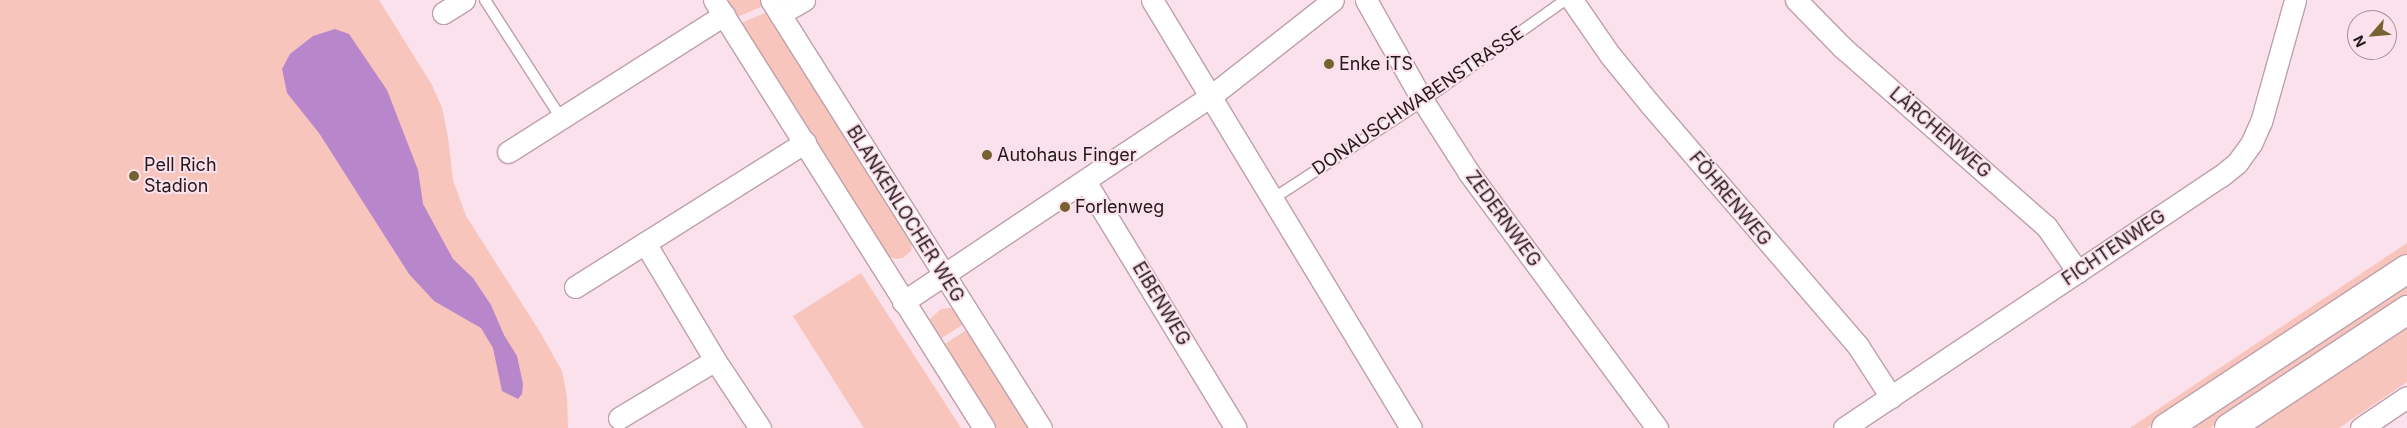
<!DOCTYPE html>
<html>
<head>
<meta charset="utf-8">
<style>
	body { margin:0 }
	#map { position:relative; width:2407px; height:428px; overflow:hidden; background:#fbe1eb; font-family:Inter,sans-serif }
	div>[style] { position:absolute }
	.green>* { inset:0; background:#f7c5bb }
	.water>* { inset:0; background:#b886ca }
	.roads { filter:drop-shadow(1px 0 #bea0ab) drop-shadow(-1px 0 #bea0ab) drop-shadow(0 1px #bea0ab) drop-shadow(0 -1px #bea0ab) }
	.service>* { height:10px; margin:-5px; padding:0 5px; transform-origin:5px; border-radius:5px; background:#fff }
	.minor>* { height:21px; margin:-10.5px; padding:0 10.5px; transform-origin:10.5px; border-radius:10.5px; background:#fff }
	.primary>* { height:28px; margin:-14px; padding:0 14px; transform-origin:14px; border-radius:14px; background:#fff }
	.dots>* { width:14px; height:14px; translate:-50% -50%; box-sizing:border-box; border:2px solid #fbe1eb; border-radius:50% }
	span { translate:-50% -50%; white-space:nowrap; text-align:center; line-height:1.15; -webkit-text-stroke:4px #fbe1eb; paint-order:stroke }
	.poi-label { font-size:18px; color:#23181c }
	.left { translate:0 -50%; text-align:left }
	.street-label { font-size:18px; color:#23181c }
	.north { position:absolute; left:2347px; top:10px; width:50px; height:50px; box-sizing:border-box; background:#fbe1eb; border:1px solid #a59198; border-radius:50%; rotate:243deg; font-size:14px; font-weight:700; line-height:20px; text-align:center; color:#23181c }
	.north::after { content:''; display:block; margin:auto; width:18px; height:22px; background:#766231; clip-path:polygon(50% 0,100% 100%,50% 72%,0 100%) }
</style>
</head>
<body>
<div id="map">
	<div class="green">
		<div style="clip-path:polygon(0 0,379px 0,432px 85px,442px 108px,448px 137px,453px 180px,466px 216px,540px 332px,562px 371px,567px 396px,568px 428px,0 428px)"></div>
		<div style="clip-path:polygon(723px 0,762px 0,765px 5px,735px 18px)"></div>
		<div style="clip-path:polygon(769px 11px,912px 242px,911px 251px,903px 258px,896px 259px,888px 256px,739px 24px)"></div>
		<div style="clip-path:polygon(2407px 243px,2407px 256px,2147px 428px,2130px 428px)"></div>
		<div style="clip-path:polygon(861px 273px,961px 428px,864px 428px,793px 316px)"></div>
		<div style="clip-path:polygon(2407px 281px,2407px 297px,2372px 321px,2210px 428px,2186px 428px)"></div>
		<div style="clip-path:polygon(950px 308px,955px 309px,967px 322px,937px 341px,929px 323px,930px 319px,941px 309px)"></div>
		<div style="clip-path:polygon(2407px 322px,2407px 382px,2339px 428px,2247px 428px)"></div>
		<div style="clip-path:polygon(970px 328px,1034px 428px,992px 428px,940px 347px)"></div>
	</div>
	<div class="water">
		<div style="clip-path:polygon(335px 29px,349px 34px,387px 90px,418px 170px,423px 204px,453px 259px,473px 278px,491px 305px,504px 335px,517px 356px,523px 384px,522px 394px,518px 399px,502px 391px,493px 348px,481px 328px,434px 301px,409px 274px,319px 133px,287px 93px,282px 69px,290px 54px,313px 36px)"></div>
	</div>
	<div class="roads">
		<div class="service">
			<div style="left:485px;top:0;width:140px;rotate:57.2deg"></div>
			<div style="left:1271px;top:200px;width:181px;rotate:-33.1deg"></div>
			<div style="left:1423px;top:101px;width:174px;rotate:-35.4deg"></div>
		</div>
		<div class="minor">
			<div style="left:714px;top:0;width:506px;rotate:57.75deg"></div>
			<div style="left:771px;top:0;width:506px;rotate:57.75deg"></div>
			<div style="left:1152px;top:0;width:500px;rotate:58.82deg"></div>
			<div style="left:1366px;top:0;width:116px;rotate:60.6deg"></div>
			<div style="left:1423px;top:101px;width:85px;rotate:57.4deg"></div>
			<div style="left:1469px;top:173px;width:317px;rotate:53.6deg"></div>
			<div style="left:1572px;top:0;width:67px;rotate:55.4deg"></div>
			<div style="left:1610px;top:55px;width:63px;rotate:50.8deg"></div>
			<div style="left:1650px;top:104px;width:319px;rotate:49.3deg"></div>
			<div style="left:1858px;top:346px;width:61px;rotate:57.1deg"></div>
			<div style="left:1796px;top:0;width:66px;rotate:45.6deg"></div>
			<div style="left:1842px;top:47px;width:271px;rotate:41.3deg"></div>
			<div style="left:2046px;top:226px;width:56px;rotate:55.2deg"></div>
			<div style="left:443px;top:13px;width:25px;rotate:-32deg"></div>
			<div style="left:780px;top:14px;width:28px;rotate:-30deg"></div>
			<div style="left:508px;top:152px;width:256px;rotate:-32.4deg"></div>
			<div style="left:1085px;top:181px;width:289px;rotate:58.6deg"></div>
			<div style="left:645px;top:243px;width:136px;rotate:59.1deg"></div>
			<div style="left:715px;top:360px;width:82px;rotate:56.5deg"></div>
			<div style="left:575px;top:287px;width:272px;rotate:-32.2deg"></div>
			<div style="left:903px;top:302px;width:371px;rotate:-33.8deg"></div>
			<div style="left:1211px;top:96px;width:155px;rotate:-38.2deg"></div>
			<div style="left:619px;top:418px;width:112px;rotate:-31.1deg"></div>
			<div style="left:1844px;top:428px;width:453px;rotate:-33.8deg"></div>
			<div style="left:2221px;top:176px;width:21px;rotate:-39deg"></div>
			<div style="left:2237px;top:163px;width:24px;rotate:-54deg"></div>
			<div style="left:2251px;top:144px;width:24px;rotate:-66deg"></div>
			<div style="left:2261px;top:122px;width:127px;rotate:-74.4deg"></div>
			<div style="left:2361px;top:428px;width:55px;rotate:-34deg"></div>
		</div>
		<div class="primary">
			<div style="left:2166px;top:428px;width:289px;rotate:-33.4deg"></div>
			<div style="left:2229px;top:428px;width:214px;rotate:-33.5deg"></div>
		</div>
	</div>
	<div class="dots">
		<div style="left:1329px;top:64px;background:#766231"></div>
		<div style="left:987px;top:155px;background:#766231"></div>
		<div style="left:134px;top:176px;background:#766231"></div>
		<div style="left:1065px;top:207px;background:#766231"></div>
	</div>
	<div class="poi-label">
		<span class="left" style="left:1339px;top:64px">Enke iTS</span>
		<span class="left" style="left:997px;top:155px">Autohaus Finger</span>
		<span class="left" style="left:144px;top:176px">Pell Rich<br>Stadion</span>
		<span class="left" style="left:1075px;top:207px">Forlenweg</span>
	</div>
	<div class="street-label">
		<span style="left:1418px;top:101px;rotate:-34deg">DONAUSCHWABENSTRASSE</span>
		<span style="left:1940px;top:133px;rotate:41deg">LÄRCHENWEG</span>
		<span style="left:1730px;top:199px;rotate:50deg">FÖHRENWEG</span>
		<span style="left:905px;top:214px;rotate:58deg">BLANKENLOCHER WEG</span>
		<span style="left:1503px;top:219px;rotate:54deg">ZEDERNWEG</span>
		<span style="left:2114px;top:248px;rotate:-34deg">FICHTENWEG</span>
		<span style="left:1161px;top:304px;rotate:59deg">EIBENWEG</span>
	</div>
	<div class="north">N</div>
</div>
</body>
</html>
